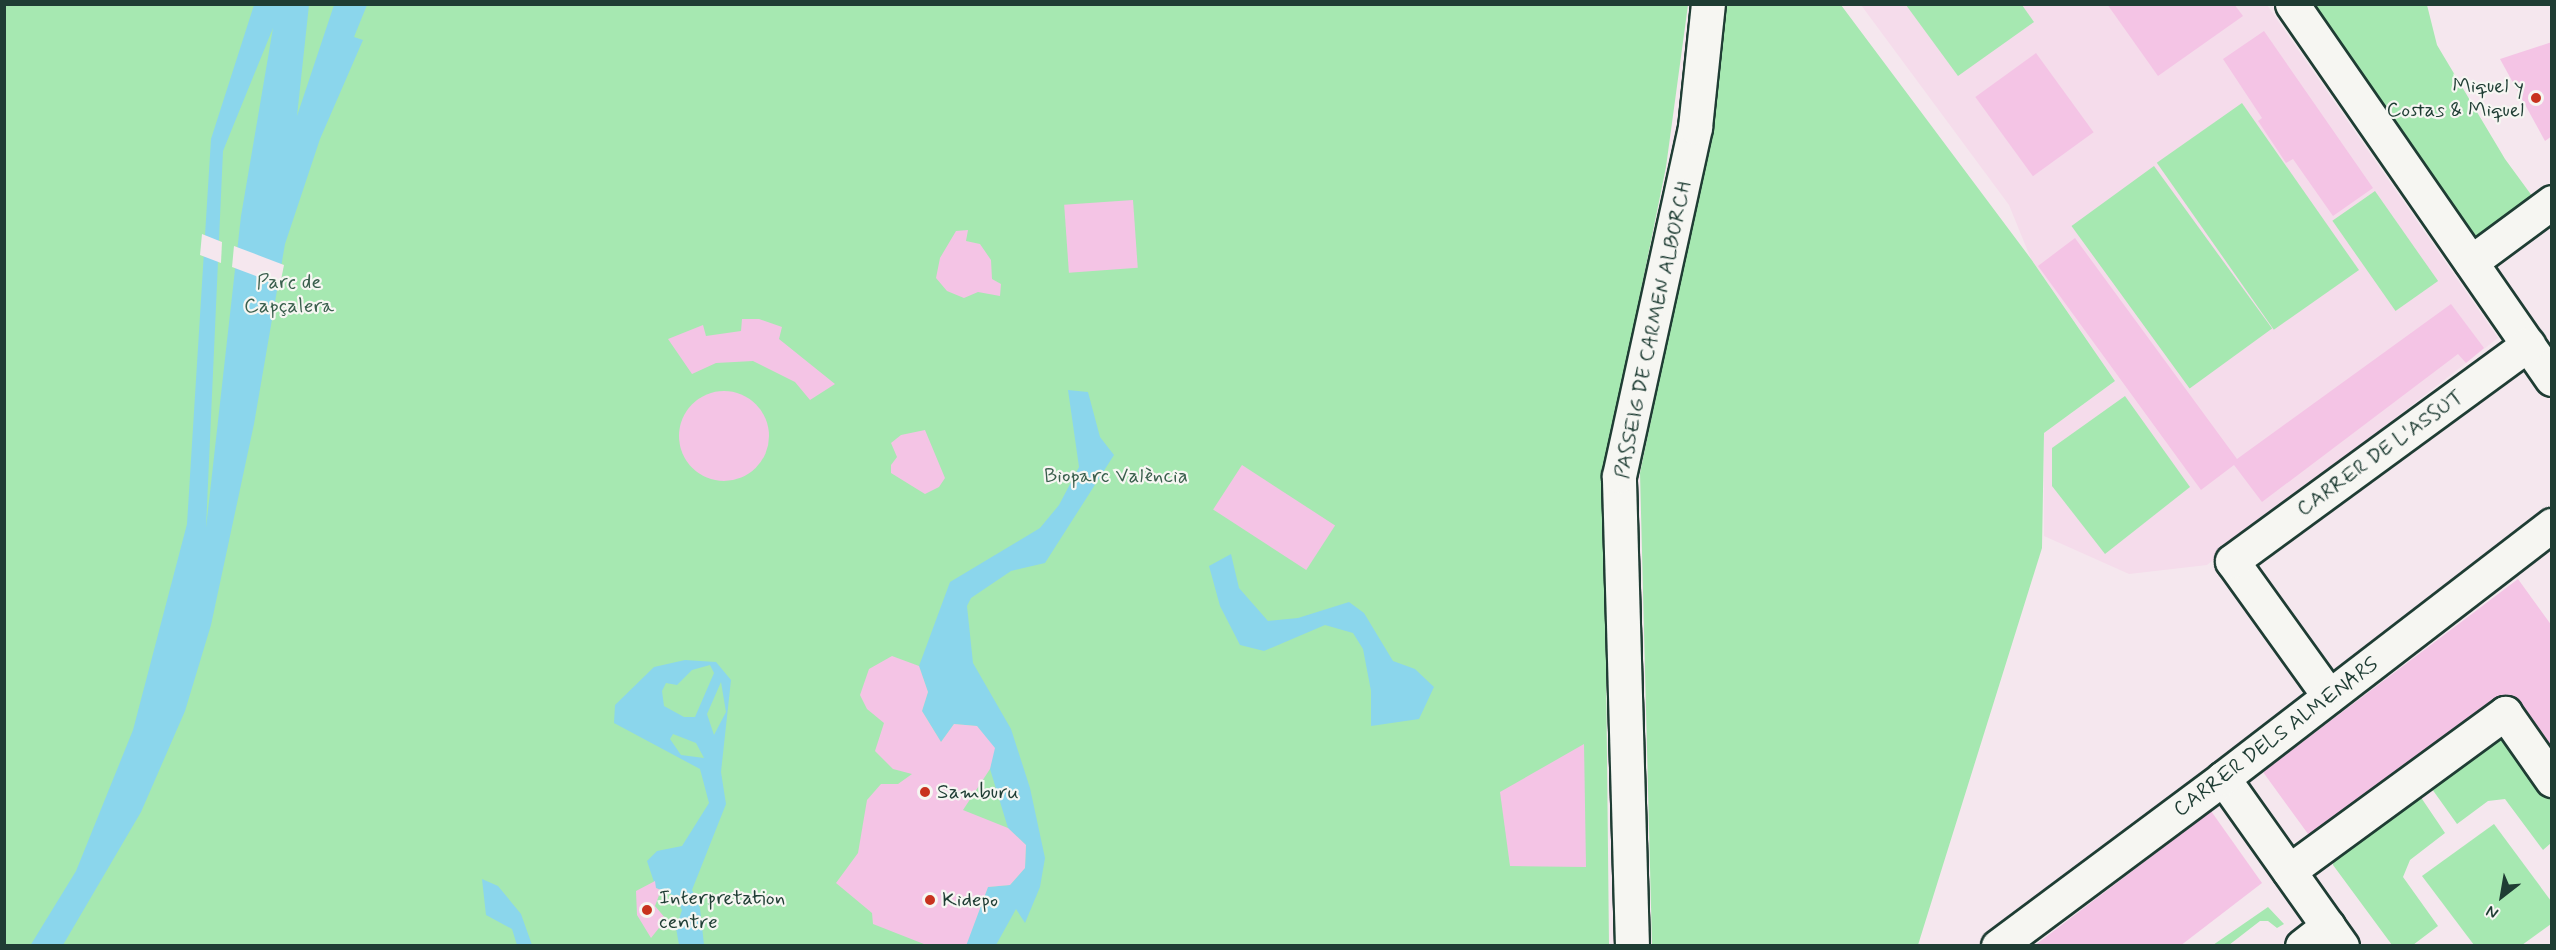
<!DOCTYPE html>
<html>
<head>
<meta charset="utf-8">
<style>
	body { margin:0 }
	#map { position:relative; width:2556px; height:950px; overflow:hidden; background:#f5e7ee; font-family:Mynerve,sans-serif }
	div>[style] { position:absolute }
	.built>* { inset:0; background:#f5dceb }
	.green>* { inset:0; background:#a6e8b1; transform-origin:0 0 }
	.water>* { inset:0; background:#8bd6ec }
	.pier>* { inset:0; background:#f5e7ee }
	.building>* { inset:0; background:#f4c4e5; transform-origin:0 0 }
	.round { border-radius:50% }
	.roads { filter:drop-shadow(2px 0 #1f3d34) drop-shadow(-2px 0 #1f3d34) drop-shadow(0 2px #1f3d34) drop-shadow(0 -2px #1f3d34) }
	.street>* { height:33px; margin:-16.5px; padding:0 16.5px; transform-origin:16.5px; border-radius:16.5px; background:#f6f6f2 }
	.dots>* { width:16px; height:16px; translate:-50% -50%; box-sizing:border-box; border:3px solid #f6f6f2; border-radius:50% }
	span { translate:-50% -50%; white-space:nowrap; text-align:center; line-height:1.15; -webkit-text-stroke:4.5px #f6f6f2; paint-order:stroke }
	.poi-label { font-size:21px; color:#1f3d34 }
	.right { translate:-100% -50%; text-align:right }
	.left { translate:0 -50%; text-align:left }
	.park-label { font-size:21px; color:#3a5f4d }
	.street-label { font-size:21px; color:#1f3d34 }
	.frame { position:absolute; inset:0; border:6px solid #1f3d34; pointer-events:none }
	.north { position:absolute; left:2472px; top:866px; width:60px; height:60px; -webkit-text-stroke:4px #f6f6f2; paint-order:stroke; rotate:211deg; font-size:16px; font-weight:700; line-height:24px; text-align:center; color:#1f3d34 }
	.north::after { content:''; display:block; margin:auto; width:21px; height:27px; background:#1f3d34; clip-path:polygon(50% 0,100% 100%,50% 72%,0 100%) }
</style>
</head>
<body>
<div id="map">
	<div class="built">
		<div style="clip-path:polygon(1861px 5px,2267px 5px,2498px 338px,2207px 565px,2129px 574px,2044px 536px,2044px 433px,2115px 381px,2031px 259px,2009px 205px)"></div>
	</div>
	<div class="green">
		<div style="clip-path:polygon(5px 5px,1688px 5px,1666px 167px,1604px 473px,1609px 945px,5px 946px)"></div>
		<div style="clip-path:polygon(1724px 5px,1841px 5px,2031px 259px,2115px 381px,2044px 433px,2042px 548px,1918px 945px,1652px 946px,1640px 473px,1713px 120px)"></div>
		<div style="clip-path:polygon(1906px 5px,2022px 5px,2034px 22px,1958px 76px)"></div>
		<div style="clip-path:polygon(2312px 5px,2427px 5px,2437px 45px,2505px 159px,2535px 200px,2478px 240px)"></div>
		<div style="left:2242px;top:103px;width:204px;height:104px;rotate:55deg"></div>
		<div style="left:2154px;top:166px;width:201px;height:102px;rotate:54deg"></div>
		<div style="left:2375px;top:191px;width:110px;height:52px;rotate:55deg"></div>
		<div style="clip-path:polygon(2125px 396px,2190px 487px,2105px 554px,2052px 486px,2052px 448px)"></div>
		<div style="clip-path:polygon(2506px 726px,2551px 793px,2551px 843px,2543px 850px,2505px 799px,2488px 801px,2457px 824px,2427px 782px)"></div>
		<div style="clip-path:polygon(2418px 793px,2445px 833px,2410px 860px,2403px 877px,2438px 926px,2413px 945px,2392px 945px,2333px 865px,2334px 856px)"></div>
		<div style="clip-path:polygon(2494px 824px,2551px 901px,2551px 924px,2522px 945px,2474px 945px,2422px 876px)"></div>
		<div style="clip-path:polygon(2268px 907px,2284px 924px,2277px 928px,2268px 921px,2260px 921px,2229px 945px,2213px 945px)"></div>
	</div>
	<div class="water">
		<div style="clip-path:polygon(evenodd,254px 5px,309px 5px,297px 116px,334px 5px,367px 5px,354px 37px,363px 40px,320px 139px,285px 244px,254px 424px,211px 625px,185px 711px,141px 812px,63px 945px,30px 946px,76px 871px,133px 730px,187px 524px,211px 139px,254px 5px,273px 28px,241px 216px,206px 528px,223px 151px,273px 28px)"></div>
		<div style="clip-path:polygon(1068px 390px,1088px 392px,1100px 437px,1114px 455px,1045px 563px,1011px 571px,971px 598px,967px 606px,973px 663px,1011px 729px,1030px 788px,1045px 858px,1040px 887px,1025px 923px,1016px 909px,996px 945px,966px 945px,988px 887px,1010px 885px,1025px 868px,1026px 845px,1008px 828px,990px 769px,994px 748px,977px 726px,954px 724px,941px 742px,922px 711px,928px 692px,919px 666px,950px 582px,1040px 528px,1059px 505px,1079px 467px)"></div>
		<div style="clip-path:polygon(1231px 554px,1239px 588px,1268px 621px,1298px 618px,1349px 602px,1364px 613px,1393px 661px,1415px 669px,1434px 687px,1419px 719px,1371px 726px,1371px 691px,1363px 649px,1353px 633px,1325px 625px,1264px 651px,1240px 645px,1220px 606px,1209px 566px)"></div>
		<div style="clip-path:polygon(evenodd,685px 660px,716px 662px,731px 680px,721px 772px,726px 804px,692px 890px,700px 908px,704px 945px,679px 945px,676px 928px,682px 910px,675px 896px,656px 888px,647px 861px,657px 851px,682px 846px,709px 803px,700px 769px,614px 723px,615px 705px,654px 667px,685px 660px,710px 665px,714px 673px,695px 717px,684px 717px,664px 706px,662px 691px,666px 683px,677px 685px,692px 670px,710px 665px,685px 660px,721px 682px,726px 712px,714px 735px,707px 714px,721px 682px,685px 660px,673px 734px,696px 743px,704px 758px,681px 755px,670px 739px,673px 734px)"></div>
		<div style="clip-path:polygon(482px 879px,498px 886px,521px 914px,532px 945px,517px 945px,512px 929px,486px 915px)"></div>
	</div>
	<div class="pier">
		<div style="clip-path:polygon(202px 234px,222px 242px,221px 263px,200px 255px)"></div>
		<div style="clip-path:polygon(234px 246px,284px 265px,280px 285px,232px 267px)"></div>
	</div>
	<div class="building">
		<div style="clip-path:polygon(2107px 4px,2234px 4px,2243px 16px,2158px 76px)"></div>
		<div style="clip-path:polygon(2264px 31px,2373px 188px,2333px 216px,2293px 159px,2286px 163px,2258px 121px,2262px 118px,2223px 59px)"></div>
		<div style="clip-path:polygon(2552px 42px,2552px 136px,2545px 141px,2500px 59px)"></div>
		<div style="left:2036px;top:53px;width:98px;height:75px;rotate:54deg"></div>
		<div style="left:1133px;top:200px;width:68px;height:69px;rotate:86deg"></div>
		<div style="clip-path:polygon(968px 230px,966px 241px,980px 244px,991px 260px,992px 279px,1001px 284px,1000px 296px,978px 292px,964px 298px,947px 291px,936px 278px,940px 258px,956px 231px)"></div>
		<div style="clip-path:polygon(2075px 238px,2237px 459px,2451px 304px,2484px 348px,2466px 363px,2458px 354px,2262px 502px,2234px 465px,2201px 490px,2038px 266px)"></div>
		<div style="clip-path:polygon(742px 319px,759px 319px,782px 327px,779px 339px,835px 384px,810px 400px,795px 382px,753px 361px,716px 363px,692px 374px,668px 339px,703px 325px,706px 336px,741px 331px)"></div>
		<div class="round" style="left:679px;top:391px;width:90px;height:90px"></div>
		<div style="clip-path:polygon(925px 430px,945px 478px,939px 487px,925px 494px,891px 473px,891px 465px,897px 457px,891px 443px,901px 435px)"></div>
		<div style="left:1242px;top:465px;width:111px;height:53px;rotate:33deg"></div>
		<div style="clip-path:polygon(2518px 579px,2552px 626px,2552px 758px,2507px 694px,2311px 838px,2263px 772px)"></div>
		<div style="clip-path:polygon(892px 656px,919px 666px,928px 692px,922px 711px,941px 742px,954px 724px,977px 726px,995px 748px,990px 769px,963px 810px,1008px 828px,1026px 845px,1025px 868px,1010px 885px,988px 887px,966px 946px,929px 946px,873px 924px,872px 913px,836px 883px,858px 853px,867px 800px,881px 784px,898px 784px,912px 774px,893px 769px,875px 751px,884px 723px,867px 709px,860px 695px,869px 669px)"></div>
		<div style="clip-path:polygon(1584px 744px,1586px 867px,1510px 866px,1500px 792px)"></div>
		<div style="clip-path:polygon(2211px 811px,2262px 883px,2180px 946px,2034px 946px)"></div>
		<div style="clip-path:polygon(655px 881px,656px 888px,661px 890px,655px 906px,666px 919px,651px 938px,637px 915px,636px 891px)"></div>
	</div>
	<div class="roads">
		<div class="street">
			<div style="left:2292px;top:4px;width:456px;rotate:55.3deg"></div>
			<div style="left:2471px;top:262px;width:101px;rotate:-36.5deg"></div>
			<div style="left:2329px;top:696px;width:166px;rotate:-125.7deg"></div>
			<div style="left:2232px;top:561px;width:367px;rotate:-36.2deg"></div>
			<div style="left:2223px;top:778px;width:206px;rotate:54.7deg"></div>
			<div style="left:2289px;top:871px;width:268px;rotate:-36.2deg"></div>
			<div style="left:2505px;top:713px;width:82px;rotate:55deg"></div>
			<div style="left:1632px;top:946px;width:470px;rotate:-91.6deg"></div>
			<div style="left:1619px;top:476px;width:357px;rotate:-77.7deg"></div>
			<div style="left:1695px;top:127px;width:124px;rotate:-84deg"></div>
			<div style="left:1998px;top:946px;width:281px;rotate:-36.7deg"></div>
			<div style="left:2223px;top:778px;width:415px;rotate:-37.6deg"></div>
			<div style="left:2302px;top:946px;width:33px;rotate:-38deg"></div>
		</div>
	</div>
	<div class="dots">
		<div style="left:2536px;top:98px;background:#c8321e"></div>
		<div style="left:925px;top:792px;background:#c8321e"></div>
		<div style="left:930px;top:900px;background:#c8321e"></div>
		<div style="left:647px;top:910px;background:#c8321e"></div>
	</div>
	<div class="poi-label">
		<span class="right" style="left:2524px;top:98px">Miquel y<br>Costas &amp; Miquel</span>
		<span class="left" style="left:937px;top:792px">Samburu</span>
		<span class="left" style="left:659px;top:910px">Interpretation<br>centre</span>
		<span class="left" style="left:942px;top:900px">Kidepo</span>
	</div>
	<div class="park-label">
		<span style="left:289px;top:294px">Parc de<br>Capçalera</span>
		<span style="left:1116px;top:476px">Bioparc València</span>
	</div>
	<div class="street-label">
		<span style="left:1653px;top:330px;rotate:-78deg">PASSEIG DE CARMEN ALBORCH</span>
		<span style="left:2380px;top:453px;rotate:-36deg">CARRER DE L'ASSUT</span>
		<span style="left:2276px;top:737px;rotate:-37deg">CARRER DELS ALMENARS</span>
	</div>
	<div class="frame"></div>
	<div class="north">N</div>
</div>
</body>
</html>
